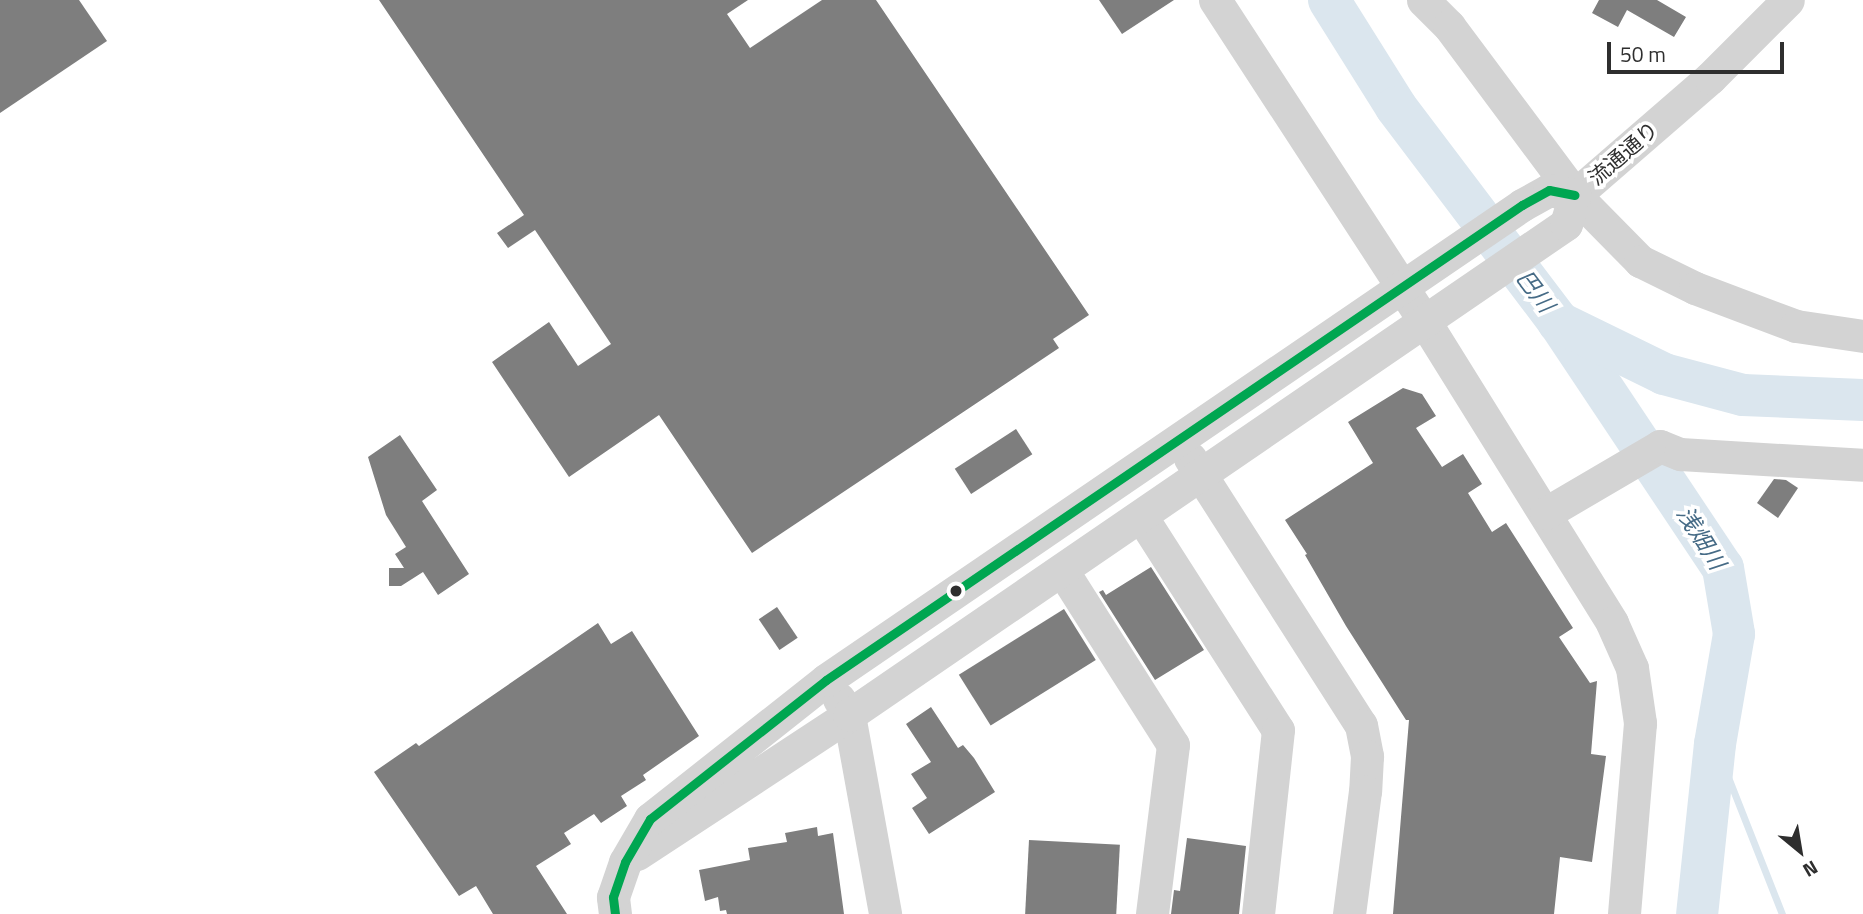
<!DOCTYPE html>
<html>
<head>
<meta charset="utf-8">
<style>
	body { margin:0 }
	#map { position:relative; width:1863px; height:914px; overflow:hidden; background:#fff; font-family:"Titillium Web","Noto Sans JP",sans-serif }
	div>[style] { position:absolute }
	.stream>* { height:7px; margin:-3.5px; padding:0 3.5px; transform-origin:3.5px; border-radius:3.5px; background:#dbe6ee }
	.river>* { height:42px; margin:-21px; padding:0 21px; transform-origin:21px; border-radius:21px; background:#dbe6ee }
	.building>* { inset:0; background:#7e7e7e; transform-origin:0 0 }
	.minor>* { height:33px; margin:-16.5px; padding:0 16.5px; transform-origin:16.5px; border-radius:16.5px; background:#d3d3d3 }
	.bus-1>* { height:9px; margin:-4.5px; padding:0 4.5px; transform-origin:4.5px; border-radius:4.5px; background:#00a651 }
	.dots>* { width:19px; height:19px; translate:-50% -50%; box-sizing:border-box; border:4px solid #fff; border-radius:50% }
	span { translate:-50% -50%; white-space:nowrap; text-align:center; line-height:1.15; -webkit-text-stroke:7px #fff; paint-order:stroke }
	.street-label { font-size:21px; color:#2e2e2e }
	.water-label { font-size:23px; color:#466b86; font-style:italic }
	.north { position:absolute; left:1765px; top:816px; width:70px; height:70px; -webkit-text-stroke:5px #fff; paint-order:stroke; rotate:150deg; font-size:19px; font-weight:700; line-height:28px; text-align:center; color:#2e2e2e }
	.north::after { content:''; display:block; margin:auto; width:24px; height:32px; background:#2e2e2e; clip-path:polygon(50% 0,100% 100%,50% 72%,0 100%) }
	.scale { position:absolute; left:1607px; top:42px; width:177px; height:32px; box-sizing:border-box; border:4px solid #2e2e2e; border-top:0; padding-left:9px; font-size:21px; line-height:24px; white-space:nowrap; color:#2e2e2e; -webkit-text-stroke:5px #fff; paint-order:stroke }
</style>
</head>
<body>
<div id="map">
	<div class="stream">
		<div style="left:1715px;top:744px;width:183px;rotate:68.5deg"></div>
	</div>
	<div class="river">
		<div style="left:1329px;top:0;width:126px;rotate:57.9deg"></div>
		<div style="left:1396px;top:107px;width:268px;rotate:52.9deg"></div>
		<div style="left:1558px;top:321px;width:297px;rotate:56.3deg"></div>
		<div style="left:1723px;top:568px;width:67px;rotate:80.5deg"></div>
		<div style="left:1734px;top:634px;width:112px;rotate:99.8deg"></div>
		<div style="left:1715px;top:744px;width:171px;rotate:96deg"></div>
		<div style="left:1558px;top:322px;width:118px;rotate:26.1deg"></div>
		<div style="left:1664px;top:374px;width:82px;rotate:14.9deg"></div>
		<div style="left:1743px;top:395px;width:120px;rotate:2.4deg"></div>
	</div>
	<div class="building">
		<div style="clip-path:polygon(0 0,79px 0,107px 41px,0 113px)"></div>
		<div style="clip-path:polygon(379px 0,748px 0,727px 14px,750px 48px,822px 0,876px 0,1089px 315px,1053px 339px,1059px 348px,752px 553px,659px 415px,569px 477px,492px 362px,549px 322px,578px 366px,611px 344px,535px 230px,508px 248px,497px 233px,524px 215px)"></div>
		<div style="clip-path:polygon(1099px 0,1174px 0,1122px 34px)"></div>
		<div style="clip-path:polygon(1599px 0,1657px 0,1686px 17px,1674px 37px,1627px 10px,1618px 27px,1592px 13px)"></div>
		<div style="clip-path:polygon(1403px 388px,1422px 394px,1436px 416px,1416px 428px,1442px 467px,1463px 454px,1482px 484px,1468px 493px,1492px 532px,1506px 523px,1573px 628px,1559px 637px,1590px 683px,1597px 681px,1591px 754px,1606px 756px,1592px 862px,1560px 857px,1554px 914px,1393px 914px,1409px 720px,1406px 720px,1346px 626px,1305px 555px,1307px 554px,1285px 520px,1373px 463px,1348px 422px)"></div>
		<div style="left:1016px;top:429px;width:30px;height:73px;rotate:57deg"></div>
		<div style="clip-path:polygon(400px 435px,437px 490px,422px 501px,469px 574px,438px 595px,423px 572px,401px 586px,389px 586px,389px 568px,404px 568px,395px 554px,406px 547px,386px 515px,368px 457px)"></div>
		<div style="clip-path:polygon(1774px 479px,1786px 480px,1798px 488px,1778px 518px,1757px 503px)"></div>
		<div style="clip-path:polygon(1151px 567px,1204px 650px,1155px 680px,1099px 592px,1103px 590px,1106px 595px)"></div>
		<div style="left:777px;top:607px;width:37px;height:22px;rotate:56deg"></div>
		<div style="left:1064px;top:609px;width:60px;height:124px;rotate:58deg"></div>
		<div style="clip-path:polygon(598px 623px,611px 644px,632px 631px,699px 736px,643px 775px,646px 780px,621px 796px,627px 806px,601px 823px,594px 814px,564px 833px,571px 844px,536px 866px,567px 914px,493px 914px,476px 886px,459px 896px,374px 772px,416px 743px,419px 746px)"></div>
		<div style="clip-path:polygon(931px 707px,958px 748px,963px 745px,974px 758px,995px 792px,929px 834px,912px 808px,927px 798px,911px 774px,931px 762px,906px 724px)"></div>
		<div style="clip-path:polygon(817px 827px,818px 836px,833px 833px,844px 914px,727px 914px,726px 910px,720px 911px,718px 897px,705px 901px,699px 870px,750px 860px,748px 848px,787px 842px,785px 833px)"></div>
		<div style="clip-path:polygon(1187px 838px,1246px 846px,1239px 914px,1171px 914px,1174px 890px,1180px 891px)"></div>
		<div style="left:1029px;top:840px;width:91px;height:74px;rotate:3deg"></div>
	</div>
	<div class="minor">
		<div style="left:1215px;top:0;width:384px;rotate:56.9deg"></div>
		<div style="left:1425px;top:322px;width:354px;rotate:58.1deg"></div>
		<div style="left:1612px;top:623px;width:49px;rotate:66deg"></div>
		<div style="left:1632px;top:668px;width:56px;rotate:81.7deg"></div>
		<div style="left:1640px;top:723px;width:192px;rotate:94.8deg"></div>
		<div style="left:1423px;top:0;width:37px;rotate:45deg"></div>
		<div style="left:1449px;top:26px;width:211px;rotate:53.3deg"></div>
		<div style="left:1575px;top:195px;width:93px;rotate:45.4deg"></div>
		<div style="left:1640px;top:261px;width:61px;rotate:26.1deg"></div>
		<div style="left:1695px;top:288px;width:108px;rotate:20.6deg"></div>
		<div style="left:1796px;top:326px;width:68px;rotate:8.5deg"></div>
		<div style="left:1575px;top:195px;width:179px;rotate:-40.9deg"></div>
		<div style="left:1710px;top:78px;width:110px;rotate:-45deg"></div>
		<div style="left:1190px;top:458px;width:317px;rotate:57.4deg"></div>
		<div style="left:1361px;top:725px;width:32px;rotate:79deg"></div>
		<div style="left:1367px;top:756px;width:35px;rotate:93deg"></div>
		<div style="left:1365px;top:791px;width:124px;rotate:97.4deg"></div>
		<div style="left:1546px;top:513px;width:132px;rotate:-30.4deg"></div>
		<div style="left:1660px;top:446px;width:22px;rotate:22deg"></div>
		<div style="left:1680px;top:454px;width:183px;rotate:3.4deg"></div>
		<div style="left:1141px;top:516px;width:254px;rotate:57.4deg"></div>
		<div style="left:1278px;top:730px;width:185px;rotate:96.2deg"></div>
		<div style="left:1062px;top:570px;width:207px;rotate:57.6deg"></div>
		<div style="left:1173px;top:745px;width:170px;rotate:97.1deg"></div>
		<div style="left:839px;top:699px;width:19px;rotate:58deg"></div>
		<div style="left:849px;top:715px;width:202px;rotate:79.7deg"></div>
		<div style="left:637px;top:854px;width:254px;rotate:-33.3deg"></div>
		<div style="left:849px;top:715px;width:869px;rotate:-34.4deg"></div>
		<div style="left:1566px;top:224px;width:30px;rotate:-73deg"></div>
		<div style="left:615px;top:914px;width:17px;rotate:-97deg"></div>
		<div style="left:613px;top:897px;width:37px;rotate:-71deg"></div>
		<div style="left:625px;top:862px;width:50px;rotate:-59.8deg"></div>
		<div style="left:650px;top:819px;width:224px;rotate:-38.3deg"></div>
		<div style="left:826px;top:680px;width:843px;rotate:-34.31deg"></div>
		<div style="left:1522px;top:205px;width:31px;rotate:-29deg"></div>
		<div style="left:1549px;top:190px;width:26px;rotate:11deg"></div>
	</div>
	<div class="bus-1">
		<div style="left:615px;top:914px;width:17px;rotate:-97deg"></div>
		<div style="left:613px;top:897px;width:37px;rotate:-71deg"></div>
		<div style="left:625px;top:862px;width:50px;rotate:-59.8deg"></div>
		<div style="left:650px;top:819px;width:224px;rotate:-38.3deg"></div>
		<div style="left:826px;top:680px;width:843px;rotate:-34.31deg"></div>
		<div style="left:1522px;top:205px;width:31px;rotate:-29deg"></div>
		<div style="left:1549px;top:190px;width:26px;rotate:11deg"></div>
	</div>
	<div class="dots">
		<div style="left:956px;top:591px;background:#2e2e2e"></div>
	</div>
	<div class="street-label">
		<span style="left:1623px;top:153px;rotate:-41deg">流通通り</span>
	</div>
	<div class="water-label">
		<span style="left:1535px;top:291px;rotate:53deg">巴川</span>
		<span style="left:1701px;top:538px;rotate:58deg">浅畑川</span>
	</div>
	<div class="north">N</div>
	<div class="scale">50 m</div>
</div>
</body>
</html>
